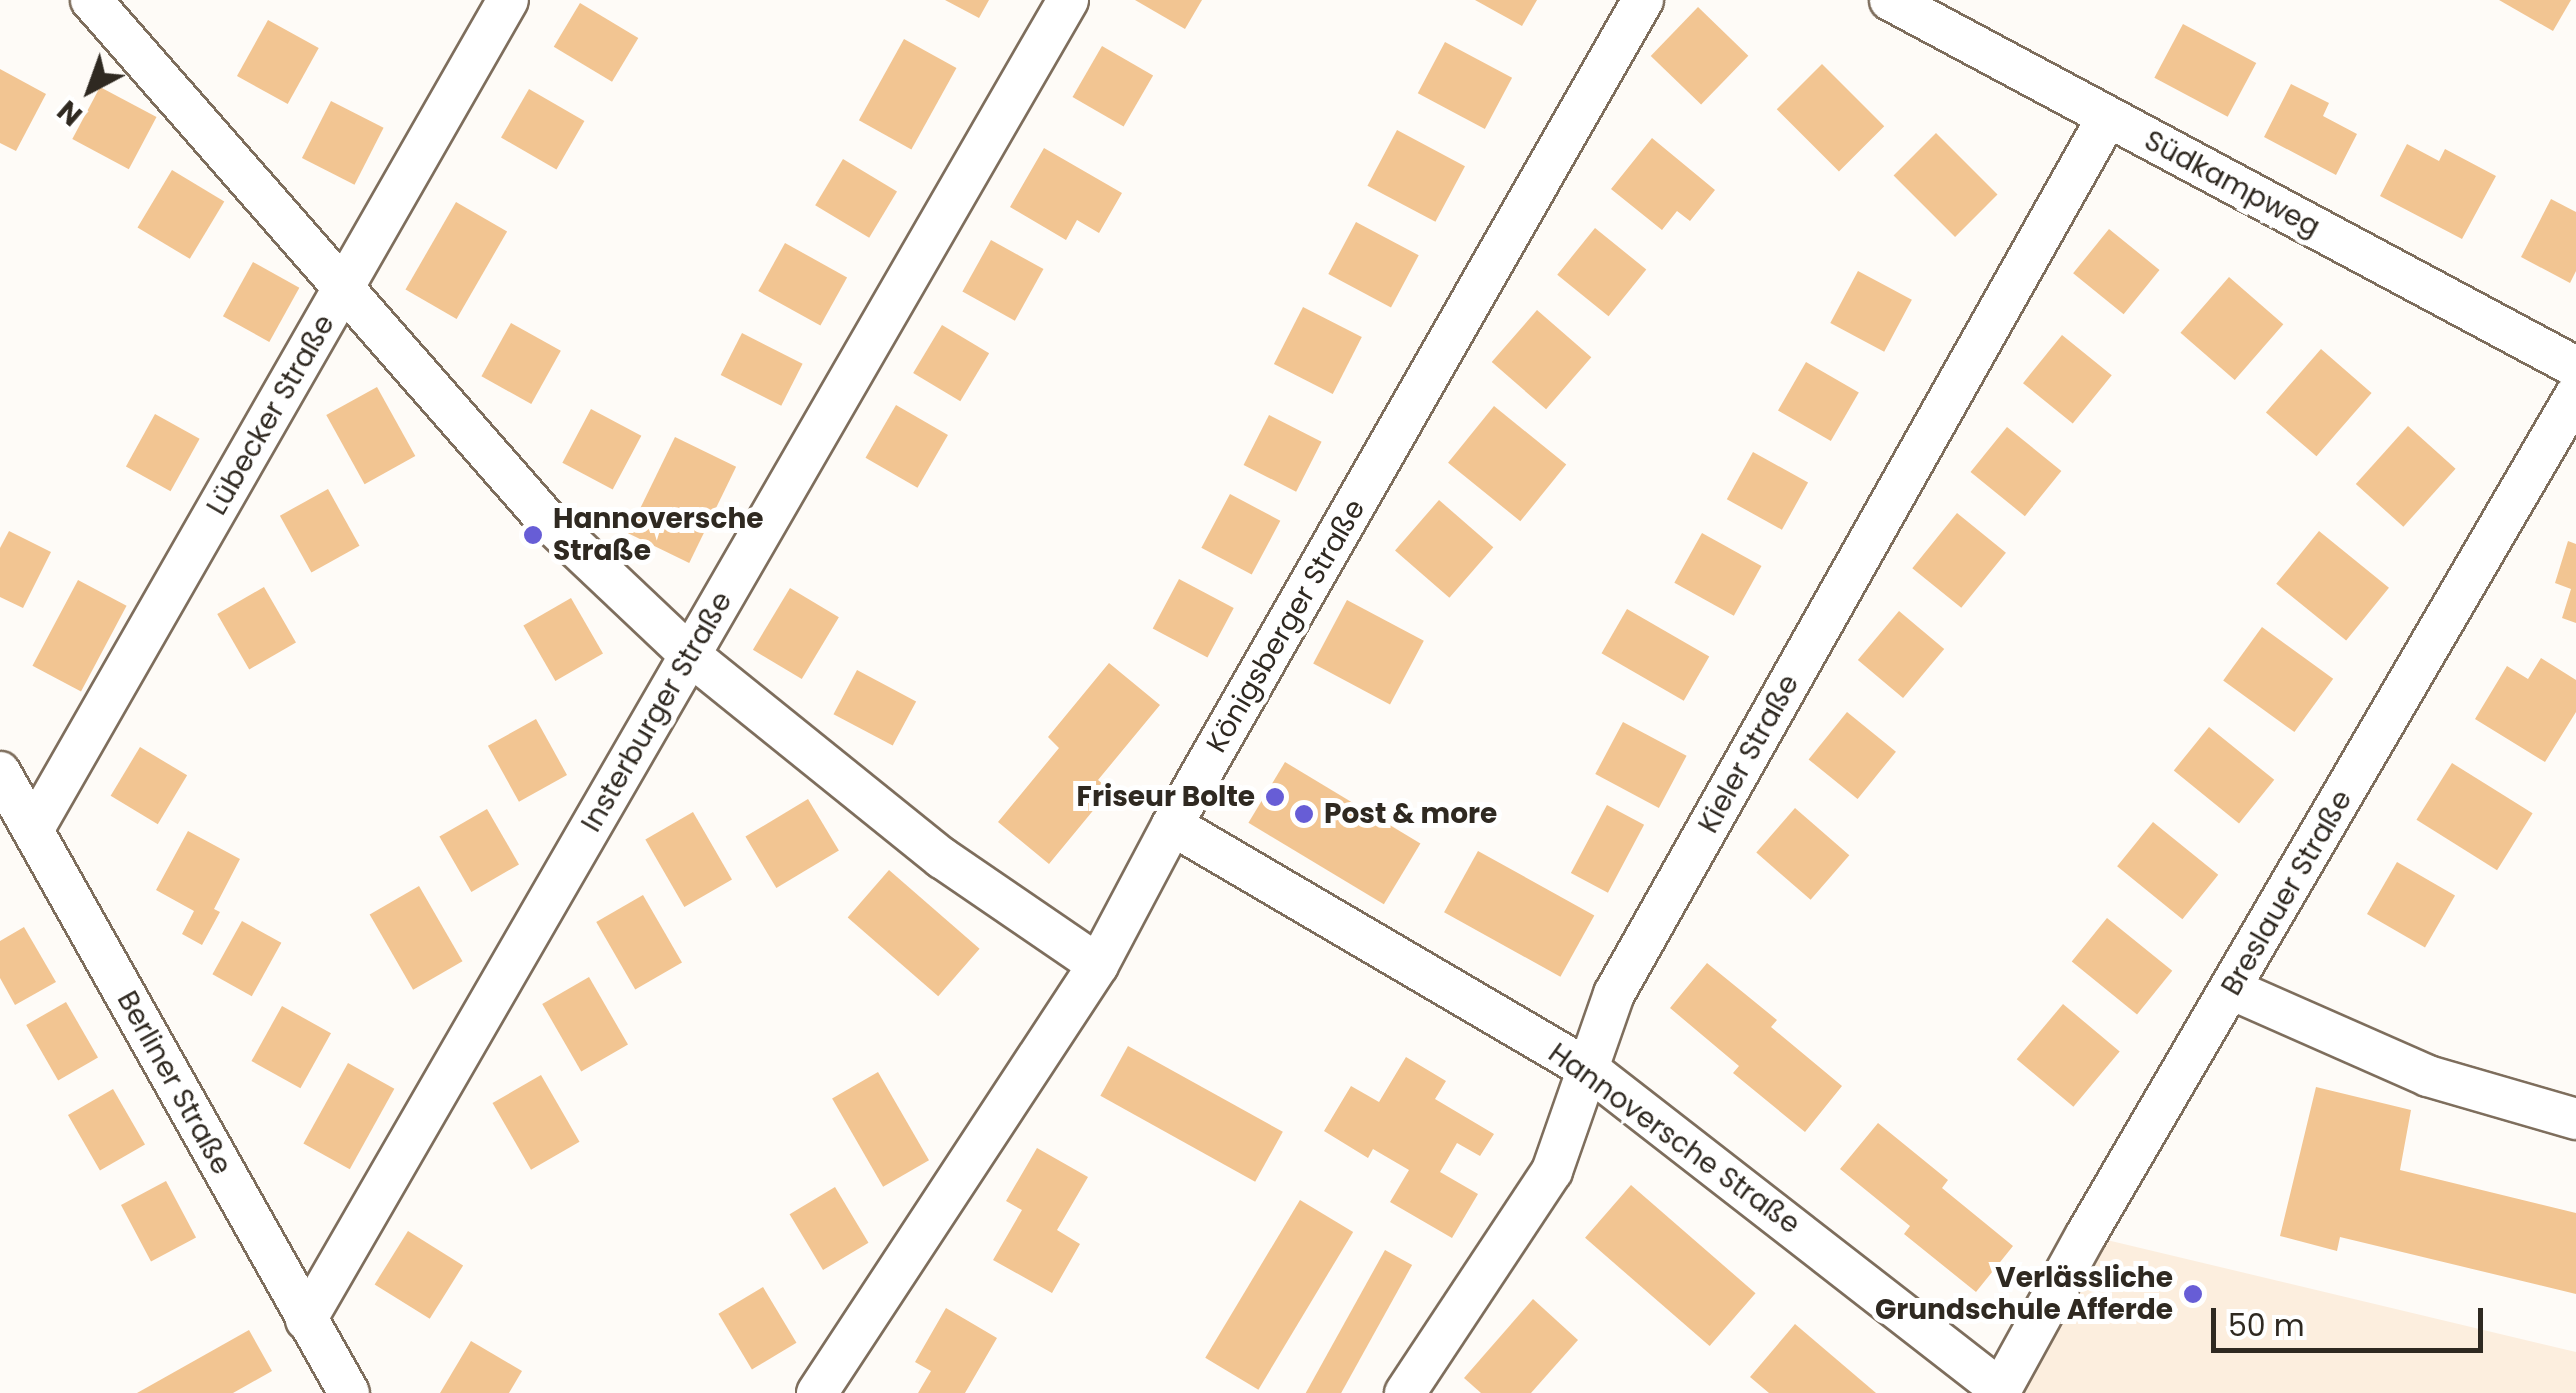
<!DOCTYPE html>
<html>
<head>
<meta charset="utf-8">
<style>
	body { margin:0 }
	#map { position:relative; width:2576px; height:1393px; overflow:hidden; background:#fefbf7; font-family:Poppins,sans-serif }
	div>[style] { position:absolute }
	.built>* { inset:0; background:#fceede }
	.building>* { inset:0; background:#f2c592; transform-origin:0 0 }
	.roads { filter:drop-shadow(2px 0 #7e6e5d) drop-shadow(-2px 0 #7e6e5d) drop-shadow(0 2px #7e6e5d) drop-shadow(0 -2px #7e6e5d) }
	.street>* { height:40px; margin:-20px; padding:0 20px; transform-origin:20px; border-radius:20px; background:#fff }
	.dots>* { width:28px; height:28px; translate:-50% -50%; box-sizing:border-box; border:5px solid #fff; border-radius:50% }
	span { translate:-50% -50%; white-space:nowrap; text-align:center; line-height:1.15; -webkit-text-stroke:10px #fff; paint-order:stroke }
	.street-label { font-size:28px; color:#2f2921 }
	.poi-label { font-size:28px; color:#2f2921; font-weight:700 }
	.left { translate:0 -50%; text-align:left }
	.right { translate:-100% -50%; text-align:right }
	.north { position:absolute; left:40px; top:40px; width:100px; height:100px; -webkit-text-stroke:8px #fff; paint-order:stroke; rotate:221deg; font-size:28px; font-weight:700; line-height:40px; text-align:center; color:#2f2921 }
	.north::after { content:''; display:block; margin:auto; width:35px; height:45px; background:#2f2921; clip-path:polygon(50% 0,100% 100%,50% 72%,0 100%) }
	.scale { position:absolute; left:2211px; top:1308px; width:272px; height:45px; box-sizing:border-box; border:5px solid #2f2921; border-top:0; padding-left:12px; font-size:30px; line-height:35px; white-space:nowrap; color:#2f2921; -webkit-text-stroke:8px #fff; paint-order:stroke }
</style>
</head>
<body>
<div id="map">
	<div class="built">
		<div style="clip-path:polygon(2086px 1235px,2576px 1352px,2576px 1393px,1999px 1393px)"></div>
	</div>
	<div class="building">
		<div style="clip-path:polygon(945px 0,989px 0,979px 18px)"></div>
		<div style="clip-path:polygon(1135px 0,1202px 0,1185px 29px)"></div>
		<div style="clip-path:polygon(1475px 0,1537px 0,1522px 26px)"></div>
		<div style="clip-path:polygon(2499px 0,2571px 0,2553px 31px)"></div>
		<div style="left:580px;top:3px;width:68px;height:51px;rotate:31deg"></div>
		<div style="left:1698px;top:7px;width:70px;height:68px;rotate:44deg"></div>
		<div style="left:268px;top:20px;width:58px;height:64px;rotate:29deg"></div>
		<div style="left:2183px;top:24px;width:83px;height:61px;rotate:28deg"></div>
		<div style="left:904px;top:39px;width:60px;height:93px;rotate:29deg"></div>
		<div style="left:1445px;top:42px;width:76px;height:58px;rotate:28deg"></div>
		<div style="left:1102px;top:46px;width:59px;height:59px;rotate:30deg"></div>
		<div style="left:1822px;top:64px;width:88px;height:64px;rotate:45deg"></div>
		<div style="clip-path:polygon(0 69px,46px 94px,16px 151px,0 143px)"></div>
		<div style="clip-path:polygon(2291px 84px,2329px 103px,2323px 116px,2357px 134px,2336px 175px,2264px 137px)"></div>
		<div style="left:100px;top:87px;width:64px;height:59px;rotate:28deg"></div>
		<div style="left:529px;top:89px;width:64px;height:56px;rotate:30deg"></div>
		<div style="left:331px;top:101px;width:59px;height:64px;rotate:27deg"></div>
		<div style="left:1397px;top:130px;width:77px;height:63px;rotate:28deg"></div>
		<div style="left:1936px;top:133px;width:87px;height:60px;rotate:45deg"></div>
		<div style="clip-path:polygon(1652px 138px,1715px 190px,1690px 221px,1677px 211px,1662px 230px,1611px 189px)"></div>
		<div style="clip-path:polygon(2407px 144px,2439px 161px,2445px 149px,2496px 176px,2462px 239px,2380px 196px)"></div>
		<div style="clip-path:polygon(1044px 148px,1122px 193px,1099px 233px,1077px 220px,1066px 240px,1010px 207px)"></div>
		<div style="left:843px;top:159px;width:63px;height:54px;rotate:31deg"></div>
		<div style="left:172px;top:170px;width:61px;height:67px;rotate:31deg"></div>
		<div style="clip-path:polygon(2551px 199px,2576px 212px,2576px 271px,2570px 283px,2521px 257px)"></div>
		<div style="left:456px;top:202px;width:59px;height:101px;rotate:30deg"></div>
		<div style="left:1356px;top:222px;width:71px;height:59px;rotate:28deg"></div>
		<div style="left:1595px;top:228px;width:66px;height:60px;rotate:39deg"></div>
		<div style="left:2109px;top:229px;width:65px;height:57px;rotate:39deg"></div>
		<div style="left:991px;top:240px;width:60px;height:59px;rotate:29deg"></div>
		<div style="left:785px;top:243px;width:71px;height:55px;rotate:29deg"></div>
		<div style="left:253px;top:262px;width:53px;height:62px;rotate:29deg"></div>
		<div style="left:1858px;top:271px;width:61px;height:59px;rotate:28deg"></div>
		<div style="left:2229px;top:277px;width:72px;height:74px;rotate:41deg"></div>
		<div style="left:1303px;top:307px;width:66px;height:64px;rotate:27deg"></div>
		<div style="left:1537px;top:310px;width:72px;height:69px;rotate:41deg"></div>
		<div style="left:511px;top:323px;width:57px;height:61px;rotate:29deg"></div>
		<div style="left:942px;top:325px;width:55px;height:56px;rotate:31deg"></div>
		<div style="left:742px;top:333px;width:68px;height:47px;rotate:27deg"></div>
		<div style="left:2062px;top:335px;width:64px;height:62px;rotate:39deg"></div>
		<div style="left:2321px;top:349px;width:67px;height:84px;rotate:41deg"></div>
		<div style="left:1806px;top:362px;width:61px;height:56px;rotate:30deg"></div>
		<div style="left:377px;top:387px;width:79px;height:58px;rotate:61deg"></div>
		<div style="left:896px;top:405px;width:60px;height:61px;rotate:30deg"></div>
		<div style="left:1494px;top:406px;width:93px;height:73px;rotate:39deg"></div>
		<div style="left:591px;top:409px;width:57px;height:61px;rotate:28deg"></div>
		<div style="left:155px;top:414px;width:51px;height:60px;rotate:29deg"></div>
		<div style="left:1269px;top:415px;width:59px;height:56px;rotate:27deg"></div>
		<div style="left:2408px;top:426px;width:64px;height:78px;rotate:42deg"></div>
		<div style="left:2007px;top:427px;width:70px;height:58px;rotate:39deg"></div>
		<div style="left:675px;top:437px;width:68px;height:107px;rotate:26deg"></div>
		<div style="left:1753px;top:452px;width:63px;height:54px;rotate:29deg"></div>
		<div style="left:328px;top:489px;width:65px;height:55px;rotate:61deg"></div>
		<div style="left:1230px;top:494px;width:57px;height:61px;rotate:28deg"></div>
		<div style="left:1439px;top:500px;width:72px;height:67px;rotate:41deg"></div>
		<div style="left:1957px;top:513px;width:63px;height:71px;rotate:39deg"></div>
		<div style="clip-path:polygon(9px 531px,51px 552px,23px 608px,0 597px,0 548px)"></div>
		<div style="left:2319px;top:531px;width:90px;height:68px;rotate:39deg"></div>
		<div style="left:1702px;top:533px;width:68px;height:57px;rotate:29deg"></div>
		<div style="clip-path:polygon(2568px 541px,2576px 544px,2576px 623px,2562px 618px,2571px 589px,2555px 583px)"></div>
		<div style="left:1179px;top:579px;width:62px;height:56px;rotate:28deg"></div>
		<div style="left:78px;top:580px;width:55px;height:97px;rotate:28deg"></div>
		<div style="left:264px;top:587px;width:64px;height:54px;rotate:60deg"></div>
		<div style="left:790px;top:588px;width:57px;height:72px;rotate:31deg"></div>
		<div style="left:571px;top:598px;width:64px;height:55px;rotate:60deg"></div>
		<div style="left:1347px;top:600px;width:87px;height:72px;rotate:28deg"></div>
		<div style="left:1627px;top:609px;width:95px;height:51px;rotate:30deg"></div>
		<div style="left:1899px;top:611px;width:59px;height:64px;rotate:40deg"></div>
		<div style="left:2262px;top:627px;width:88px;height:66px;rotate:36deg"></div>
		<div style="clip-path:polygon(2541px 658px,2576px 680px,2576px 712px,2545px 762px,2475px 719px,2507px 666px,2528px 679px)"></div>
		<div style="clip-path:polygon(1109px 663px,1160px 705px,1098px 780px,1110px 790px,1049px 864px,998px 822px,1059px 748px,1048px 737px)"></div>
		<div style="left:857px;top:670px;width:67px;height:50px;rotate:28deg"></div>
		<div style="left:1847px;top:712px;width:63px;height:61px;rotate:39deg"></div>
		<div style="left:536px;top:719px;width:64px;height:55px;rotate:61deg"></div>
		<div style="left:1623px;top:722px;width:72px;height:59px;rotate:28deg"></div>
		<div style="left:2209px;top:727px;width:84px;height:56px;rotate:39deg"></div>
		<div style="left:140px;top:747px;width:55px;height:57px;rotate:31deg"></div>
		<div style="left:1285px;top:762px;width:158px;height:71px;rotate:31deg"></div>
		<div style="left:2452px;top:763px;width:95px;height:67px;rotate:32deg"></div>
		<div style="left:808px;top:799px;width:60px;height:73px;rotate:59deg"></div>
		<div style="left:1607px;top:805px;width:42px;height:77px;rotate:28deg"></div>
		<div style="left:1795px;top:808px;width:72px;height:59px;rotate:41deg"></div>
		<div style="left:487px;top:809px;width:64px;height:55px;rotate:60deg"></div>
		<div style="left:693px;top:812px;width:78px;height:55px;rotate:60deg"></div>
		<div style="left:2153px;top:822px;width:84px;height:57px;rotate:39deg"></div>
		<div style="clip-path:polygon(188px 831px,240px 859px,214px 909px,220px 912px,202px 945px,182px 934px,194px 911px,156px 890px)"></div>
		<div style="left:1478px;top:851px;width:133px;height:70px;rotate:29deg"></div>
		<div style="left:2397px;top:862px;width:67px;height:60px;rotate:30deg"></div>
		<div style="left:889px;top:870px;width:120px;height:63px;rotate:41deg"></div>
		<div style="left:419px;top:886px;width:87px;height:57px;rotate:60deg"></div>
		<div style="left:643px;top:895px;width:78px;height:54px;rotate:60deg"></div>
		<div style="left:2107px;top:918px;width:84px;height:56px;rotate:39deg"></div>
		<div style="left:242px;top:921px;width:45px;height:61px;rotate:29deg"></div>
		<div style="clip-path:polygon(24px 927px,56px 982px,15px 1005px,0 978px,0 941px)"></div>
		<div style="clip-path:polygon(1707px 963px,1777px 1020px,1771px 1027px,1842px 1086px,1805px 1132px,1733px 1073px,1739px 1066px,1670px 1008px)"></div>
		<div style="left:589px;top:977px;width:78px;height:54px;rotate:60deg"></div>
		<div style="left:66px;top:1002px;width:64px;height:46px;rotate:60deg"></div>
		<div style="left:2063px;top:1004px;width:74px;height:72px;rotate:40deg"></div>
		<div style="left:282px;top:1006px;width:56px;height:63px;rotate:29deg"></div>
		<div style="left:1128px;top:1046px;width:177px;height:57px;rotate:29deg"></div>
		<div style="clip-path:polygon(1406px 1057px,1446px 1081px,1435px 1099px,1494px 1134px,1480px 1156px,1457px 1143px,1440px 1172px,1478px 1194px,1452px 1238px,1390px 1202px,1409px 1170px,1373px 1149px,1368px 1158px,1324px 1131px,1351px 1086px,1379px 1102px)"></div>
		<div style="left:348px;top:1063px;width:53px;height:92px;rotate:29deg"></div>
		<div style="left:878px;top:1072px;width:102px;height:53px;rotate:60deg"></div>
		<div style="left:541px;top:1075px;width:77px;height:56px;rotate:60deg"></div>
		<div style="clip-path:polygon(2316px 1087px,2411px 1110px,2400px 1170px,2576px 1213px,2576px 1294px,2340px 1237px,2337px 1251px,2280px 1236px)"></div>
		<div style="left:113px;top:1089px;width:64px;height:52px;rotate:60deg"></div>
		<div style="clip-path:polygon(1878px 1123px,1948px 1180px,1942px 1188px,2013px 1246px,1976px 1292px,1904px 1234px,1910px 1226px,1840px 1169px)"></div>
		<div style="clip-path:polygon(1037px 1148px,1088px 1177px,1057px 1230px,1080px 1244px,1052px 1293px,993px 1260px,1022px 1210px,1006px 1201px)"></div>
		<div style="left:166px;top:1181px;width:64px;height:51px;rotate:62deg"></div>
		<div style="left:1631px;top:1185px;width:165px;height:70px;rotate:41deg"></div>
		<div style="left:835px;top:1187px;width:65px;height:53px;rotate:59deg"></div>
		<div style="left:1300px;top:1200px;width:62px;height:184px;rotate:31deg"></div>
		<div style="left:408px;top:1231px;width:65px;height:63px;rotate:32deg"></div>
		<div style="left:1385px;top:1250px;width:31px;height:165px;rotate:29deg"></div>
		<div style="left:763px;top:1287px;width:65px;height:52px;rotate:59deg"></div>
		<div style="clip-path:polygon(1533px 1299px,1578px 1340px,1531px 1393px,1481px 1393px,1464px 1378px)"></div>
		<div style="clip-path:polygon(946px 1308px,997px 1338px,965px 1393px,918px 1393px,931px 1371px,915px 1362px)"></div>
		<div style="clip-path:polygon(1795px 1324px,1876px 1393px,1769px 1393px,1750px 1377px)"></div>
		<div style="clip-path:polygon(249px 1330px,272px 1371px,233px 1393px,137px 1393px)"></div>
		<div style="clip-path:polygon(471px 1341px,522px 1371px,509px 1393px,440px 1393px)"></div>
	</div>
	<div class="roads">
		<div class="street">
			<div style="left:91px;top:0;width:689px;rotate:48.77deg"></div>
			<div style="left:545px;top:518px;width:199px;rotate:43.4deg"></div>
			<div style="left:690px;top:655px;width:324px;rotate:38.9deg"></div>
			<div style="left:942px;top:858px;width:189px;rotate:34.4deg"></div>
			<div style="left:1890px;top:0;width:778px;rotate:28.15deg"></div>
			<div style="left:0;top:772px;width:712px;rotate:60.66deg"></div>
			<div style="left:1172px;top:825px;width:481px;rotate:30.4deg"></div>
			<div style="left:1587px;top:1068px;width:524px;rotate:37.87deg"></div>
			<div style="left:33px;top:830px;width:956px;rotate:-60.22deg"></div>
			<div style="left:2231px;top:989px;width:215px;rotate:23.8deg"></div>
			<div style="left:2428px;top:1076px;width:154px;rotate:16.2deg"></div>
			<div style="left:306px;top:1320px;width:1524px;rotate:-60deg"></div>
			<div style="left:817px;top:1393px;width:512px;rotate:-56.71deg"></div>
			<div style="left:1098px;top:965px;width:158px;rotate:-62.1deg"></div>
			<div style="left:1172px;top:825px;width:950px;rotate:-60.28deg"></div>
			<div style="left:1405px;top:1393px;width:266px;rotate:-56.5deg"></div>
			<div style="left:1552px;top:1171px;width:188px;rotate:-70.7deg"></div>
			<div style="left:1614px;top:994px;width:1005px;rotate:-60.63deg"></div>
			<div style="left:1999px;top:1393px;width:180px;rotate:-61.2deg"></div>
			<div style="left:2086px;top:1235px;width:973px;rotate:-59.77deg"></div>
		</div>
	</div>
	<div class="dots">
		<div style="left:533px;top:535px;background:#675dd6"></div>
		<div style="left:1275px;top:797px;background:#675dd6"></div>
		<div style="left:1304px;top:814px;background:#675dd6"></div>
		<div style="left:2193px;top:1294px;background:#675dd6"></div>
	</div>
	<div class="street-label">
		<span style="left:2232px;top:184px;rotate:28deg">Südkampweg</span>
		<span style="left:271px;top:415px;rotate:-60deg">Lübecker Straße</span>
		<span style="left:1286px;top:626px;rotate:-60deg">Königsberger Straße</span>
		<span style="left:657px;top:712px;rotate:-60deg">Insterburger Straße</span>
		<span style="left:1749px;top:754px;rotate:-61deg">Kieler Straße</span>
		<span style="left:2287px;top:893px;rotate:-60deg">Breslauer Straße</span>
		<span style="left:174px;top:1083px;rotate:61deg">Berliner Straße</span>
		<span style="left:1674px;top:1139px;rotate:36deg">Hannoversche Straße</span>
	</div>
	<div class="poi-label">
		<span class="left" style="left:553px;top:535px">Hannoversche<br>Straße</span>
		<span class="right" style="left:1255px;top:797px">Friseur Bolte</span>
		<span class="left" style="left:1324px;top:814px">Post &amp; more</span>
		<span class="right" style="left:2173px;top:1294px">Verlässliche<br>Grundschule Afferde</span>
	</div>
	<div class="north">N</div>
	<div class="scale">50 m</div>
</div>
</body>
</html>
